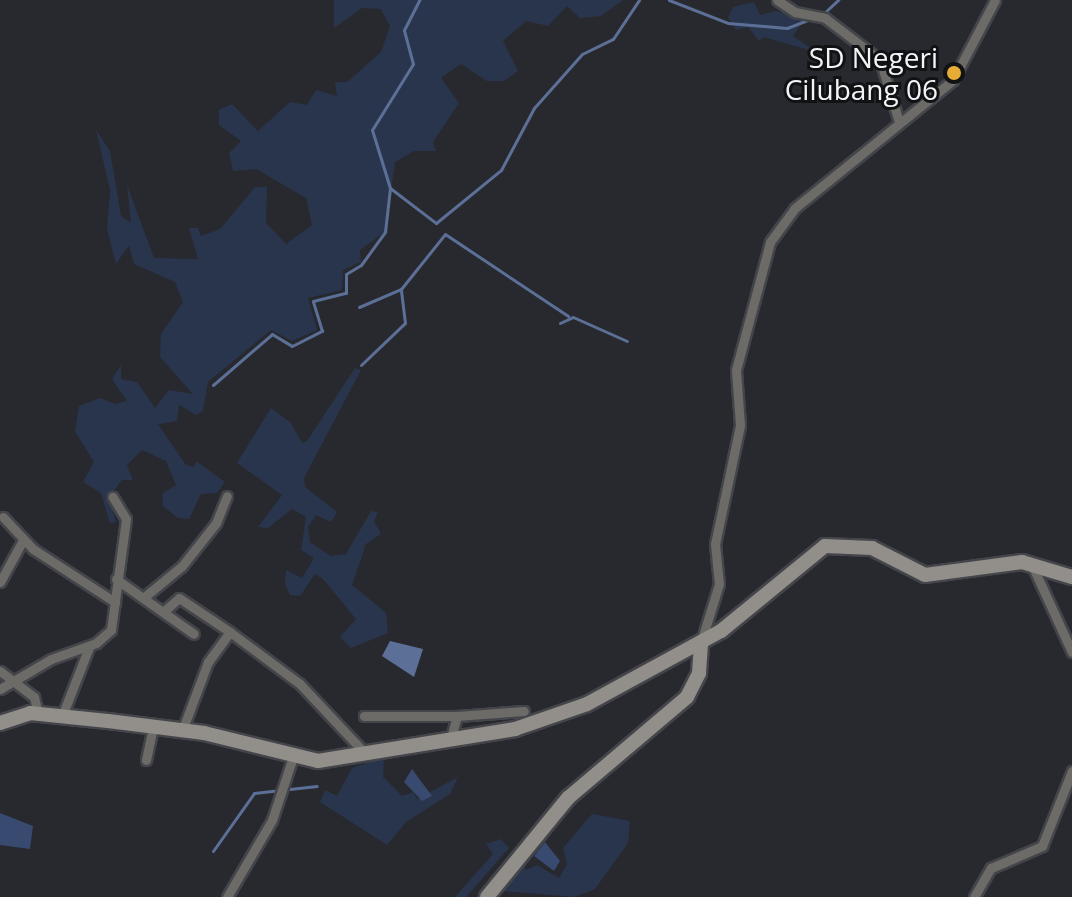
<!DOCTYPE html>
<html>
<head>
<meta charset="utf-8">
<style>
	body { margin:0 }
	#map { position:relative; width:1072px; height:897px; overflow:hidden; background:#27292e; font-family:"Open Sans",sans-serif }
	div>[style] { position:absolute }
	.green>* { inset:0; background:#29354d }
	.water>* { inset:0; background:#5c7097 }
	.stream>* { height:3px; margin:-1.5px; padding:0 1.5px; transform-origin:1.5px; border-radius:1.5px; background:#5c7097 }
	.building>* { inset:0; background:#384a6f }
	.roads { filter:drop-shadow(2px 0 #44454a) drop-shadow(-2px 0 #44454a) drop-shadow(0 2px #44454a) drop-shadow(0 -2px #44454a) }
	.street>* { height:9px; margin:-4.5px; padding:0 4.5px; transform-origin:4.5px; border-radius:4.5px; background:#6c6b68 }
	.secondary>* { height:14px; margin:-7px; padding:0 7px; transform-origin:7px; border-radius:7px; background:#928f8b }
	.dots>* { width:22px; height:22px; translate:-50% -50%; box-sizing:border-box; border:4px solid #111214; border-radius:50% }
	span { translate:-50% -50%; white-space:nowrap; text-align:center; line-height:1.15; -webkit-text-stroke:6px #111214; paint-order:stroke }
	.poi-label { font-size:28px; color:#f3f4f8 }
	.right { translate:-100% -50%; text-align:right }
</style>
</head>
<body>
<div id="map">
	<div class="green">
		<div style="clip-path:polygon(334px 0,623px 0,601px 16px,580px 18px,567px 6px,548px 26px,526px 21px,503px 41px,518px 71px,504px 81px,487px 81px,461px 64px,441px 78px,459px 103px,433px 142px,436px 151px,414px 151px,395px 162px,385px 232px,360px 250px,361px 262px,343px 270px,342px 290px,308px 298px,317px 330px,292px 341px,271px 330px,208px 382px,203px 411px,196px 415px,179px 405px,177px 421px,158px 424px,186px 465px,194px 467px,196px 461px,225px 482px,217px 493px,201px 494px,189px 519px,178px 518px,163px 506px,162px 494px,176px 485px,166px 461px,142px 450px,127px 465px,133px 480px,122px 480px,109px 497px,116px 522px,110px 523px,101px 493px,83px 482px,94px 462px,75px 431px,79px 406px,100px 398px,115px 404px,127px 401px,112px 379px,121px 365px,121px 379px,137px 382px,155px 408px,169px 390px,193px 394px,160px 357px,161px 334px,183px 302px,175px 282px,134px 264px,129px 245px,116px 264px,107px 229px,110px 190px,96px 130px,110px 151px,121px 216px,131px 223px,127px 185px,154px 258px,198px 259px,189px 228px,198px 228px,201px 236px,220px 229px,255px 187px,267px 187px,266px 223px,286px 244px,312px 225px,306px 198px,256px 169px,233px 171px,229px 153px,241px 141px,219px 125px,219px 110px,232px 104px,258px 131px,290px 102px,307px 105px,316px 90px,337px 96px,335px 82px,347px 82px,381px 52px,390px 26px,381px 9px,362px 8px,334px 28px)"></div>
		<div style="clip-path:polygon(754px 2px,760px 15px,775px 11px,805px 18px,793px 36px,816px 52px,764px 37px,759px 41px,748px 27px,736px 30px,728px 17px,733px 7px)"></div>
		<div style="clip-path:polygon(355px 368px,361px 370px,304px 478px,305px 487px,337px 512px,331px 522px,316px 515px,308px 527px,310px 542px,331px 556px,346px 554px,371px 511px,378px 512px,374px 521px,381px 534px,366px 544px,352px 585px,386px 613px,388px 633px,351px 648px,340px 637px,356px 619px,323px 579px,315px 574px,300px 596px,290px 595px,285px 584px,286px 570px,302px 578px,314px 558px,301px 550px,306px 517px,292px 509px,268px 528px,258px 527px,282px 495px,237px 463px,271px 408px,291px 423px,302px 443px,307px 441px)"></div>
		<div style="clip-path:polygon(384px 757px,383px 777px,402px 796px,413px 792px,417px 799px,458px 777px,450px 794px,406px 822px,387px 845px,320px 802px,325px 790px,337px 796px,352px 768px)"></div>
		<div style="clip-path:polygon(592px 814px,630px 821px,628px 843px,595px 889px,575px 897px,501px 891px,480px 897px,521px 860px,526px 870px,537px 865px,559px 878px,567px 864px,563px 848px)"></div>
		<div style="clip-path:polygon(501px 839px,509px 848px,466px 897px,455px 897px,493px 854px,486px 844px)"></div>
	</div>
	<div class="water">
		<div style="clip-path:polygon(390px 641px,423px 649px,414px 677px,382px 656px)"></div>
	</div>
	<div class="stream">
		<div style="left:669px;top:0;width:63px;rotate:21.3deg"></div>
		<div style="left:728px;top:23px;width:59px;rotate:4.8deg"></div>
		<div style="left:787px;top:28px;width:28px;rotate:-21deg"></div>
		<div style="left:823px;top:14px;width:21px;rotate:-43deg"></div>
		<div style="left:390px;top:188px;width:58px;rotate:37.3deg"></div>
		<div style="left:436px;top:223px;width:84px;rotate:-39.2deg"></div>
		<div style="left:501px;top:170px;width:70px;rotate:-62deg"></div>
		<div style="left:534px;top:108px;width:72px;rotate:-48.4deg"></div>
		<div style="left:582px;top:54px;width:34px;rotate:-26deg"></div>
		<div style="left:613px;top:39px;width:47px;rotate:-56.3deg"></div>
		<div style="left:359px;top:307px;width:46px;rotate:-23.2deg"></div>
		<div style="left:401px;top:289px;width:70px;rotate:-51.3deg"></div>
		<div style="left:445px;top:234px;width:148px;rotate:33.7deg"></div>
		<div style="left:560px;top:323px;width:14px;rotate:-25deg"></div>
		<div style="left:573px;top:317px;width:59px;rotate:24deg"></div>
		<div style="left:361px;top:365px;width:61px;rotate:-43.7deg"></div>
		<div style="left:405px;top:323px;width:34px;rotate:-97deg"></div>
		<div style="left:213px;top:385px;width:78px;rotate:-40.8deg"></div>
		<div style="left:272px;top:334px;width:23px;rotate:31deg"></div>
		<div style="left:292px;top:346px;width:34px;rotate:-27deg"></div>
		<div style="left:322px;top:331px;width:31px;rotate:-107deg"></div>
		<div style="left:313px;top:301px;width:34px;rotate:-14deg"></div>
		<div style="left:346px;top:293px;width:19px;rotate:-90deg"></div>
		<div style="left:346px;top:274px;width:17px;rotate:-31deg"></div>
		<div style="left:361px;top:265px;width:41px;rotate:-54deg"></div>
		<div style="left:385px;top:232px;width:44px;rotate:-83.5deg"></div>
		<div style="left:390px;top:188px;width:61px;rotate:-107.2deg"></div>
		<div style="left:372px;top:130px;width:78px;rotate:-58.2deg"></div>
		<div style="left:413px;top:64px;width:35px;rotate:-105deg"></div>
		<div style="left:404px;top:30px;width:34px;rotate:-63deg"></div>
		<div style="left:213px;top:851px;width:71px;rotate:-54.7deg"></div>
		<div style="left:254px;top:793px;width:63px;rotate:-6.3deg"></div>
	</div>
	<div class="building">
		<div style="clip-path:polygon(412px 769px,432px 796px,422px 801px,404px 782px)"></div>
		<div style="clip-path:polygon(0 813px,33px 826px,30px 849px,0 845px)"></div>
		<div style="clip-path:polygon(545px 842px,560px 861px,554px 871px,534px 856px)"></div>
	</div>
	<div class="roads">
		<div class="street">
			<div style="left:777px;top:0;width:22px;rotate:34deg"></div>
			<div style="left:795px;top:12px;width:31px;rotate:11deg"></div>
			<div style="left:825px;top:18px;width:69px;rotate:37.4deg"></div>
			<div style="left:880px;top:60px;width:62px;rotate:73deg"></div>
			<div style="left:3px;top:517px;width:44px;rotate:46.8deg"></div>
			<div style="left:33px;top:549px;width:98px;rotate:32.9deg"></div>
			<div style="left:1031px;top:563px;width:98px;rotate:65.3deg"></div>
			<div style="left:116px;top:579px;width:95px;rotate:35.2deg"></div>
			<div style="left:0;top:582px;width:48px;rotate:-61.3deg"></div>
			<div style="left:143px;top:598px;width:50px;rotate:-39.4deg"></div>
			<div style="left:182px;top:566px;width:55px;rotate:-51.7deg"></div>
			<div style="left:216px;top:523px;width:29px;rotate:-68deg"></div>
			<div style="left:163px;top:612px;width:21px;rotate:-41deg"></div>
			<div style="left:179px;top:598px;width:61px;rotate:33.7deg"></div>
			<div style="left:230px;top:632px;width:87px;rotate:36.6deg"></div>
			<div style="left:300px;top:684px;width:92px;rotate:46.8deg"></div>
			<div style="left:701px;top:642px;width:61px;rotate:-72.8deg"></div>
			<div style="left:719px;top:584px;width:40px;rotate:-95.7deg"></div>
			<div style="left:715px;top:544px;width:122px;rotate:-78.1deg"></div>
			<div style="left:740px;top:425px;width:55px;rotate:-94.2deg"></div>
			<div style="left:736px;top:370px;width:132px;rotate:-75.1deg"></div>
			<div style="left:770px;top:242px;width:42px;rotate:-53.7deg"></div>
			<div style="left:795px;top:208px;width:203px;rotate:-39deg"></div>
			<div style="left:953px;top:80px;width:90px;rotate:-62.3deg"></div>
			<div style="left:0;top:671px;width:43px;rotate:37.4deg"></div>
			<div style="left:34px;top:697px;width:16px;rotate:76deg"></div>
			<div style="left:0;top:689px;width:59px;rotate:-30.5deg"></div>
			<div style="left:51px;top:659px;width:48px;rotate:-19.6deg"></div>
			<div style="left:96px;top:643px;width:20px;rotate:-41deg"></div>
			<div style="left:111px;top:630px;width:112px;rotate:-82.3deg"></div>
			<div style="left:126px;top:519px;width:26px;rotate:-121deg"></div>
			<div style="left:62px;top:716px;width:74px;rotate:-68.6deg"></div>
			<div style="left:364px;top:716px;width:93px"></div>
			<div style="left:182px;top:731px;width:74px;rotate:-69.4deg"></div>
			<div style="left:208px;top:662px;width:37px;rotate:-54deg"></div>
			<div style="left:451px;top:738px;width:23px;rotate:-75deg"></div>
			<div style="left:457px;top:716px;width:67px;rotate:-4.3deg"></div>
			<div style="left:146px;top:760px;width:34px;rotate:-78deg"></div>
			<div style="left:227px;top:897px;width:89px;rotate:-59.7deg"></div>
			<div style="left:272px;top:820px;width:66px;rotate:-71.6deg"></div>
			<div style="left:974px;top:897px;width:34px;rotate:-60deg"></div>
			<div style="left:991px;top:868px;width:56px;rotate:-23.3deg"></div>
			<div style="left:1042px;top:846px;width:81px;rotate:-68.2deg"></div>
		</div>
		<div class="secondary">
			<div style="left:0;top:723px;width:32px;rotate:-18deg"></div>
			<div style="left:30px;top:713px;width:78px;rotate:5.9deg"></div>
			<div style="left:108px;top:721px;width:97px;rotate:7.1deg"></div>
			<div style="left:204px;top:733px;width:117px;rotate:13.8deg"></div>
			<div style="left:318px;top:761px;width:200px;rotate:-9.2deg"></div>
			<div style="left:515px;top:729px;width:76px;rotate:-19.1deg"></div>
			<div style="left:587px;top:704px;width:153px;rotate:-28.6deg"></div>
			<div style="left:721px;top:631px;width:134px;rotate:-39.3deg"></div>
			<div style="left:825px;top:546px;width:47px;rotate:2.4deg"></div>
			<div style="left:872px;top:548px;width:59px;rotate:27deg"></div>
			<div style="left:925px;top:575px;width:98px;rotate:-7.6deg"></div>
			<div style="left:1022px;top:562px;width:52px;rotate:16.7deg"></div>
			<div style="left:487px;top:897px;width:128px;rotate:-50.7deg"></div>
			<div style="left:568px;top:798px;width:156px;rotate:-40.3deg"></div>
			<div style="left:687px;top:697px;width:27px;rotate:-63deg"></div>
			<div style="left:699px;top:673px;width:31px;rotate:-86deg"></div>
		</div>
	</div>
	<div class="dots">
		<div style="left:954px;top:73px;background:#e6ac36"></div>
	</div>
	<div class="poi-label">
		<span class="right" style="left:938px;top:73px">SD Negeri<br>Cilubang 06</span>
	</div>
</div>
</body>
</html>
